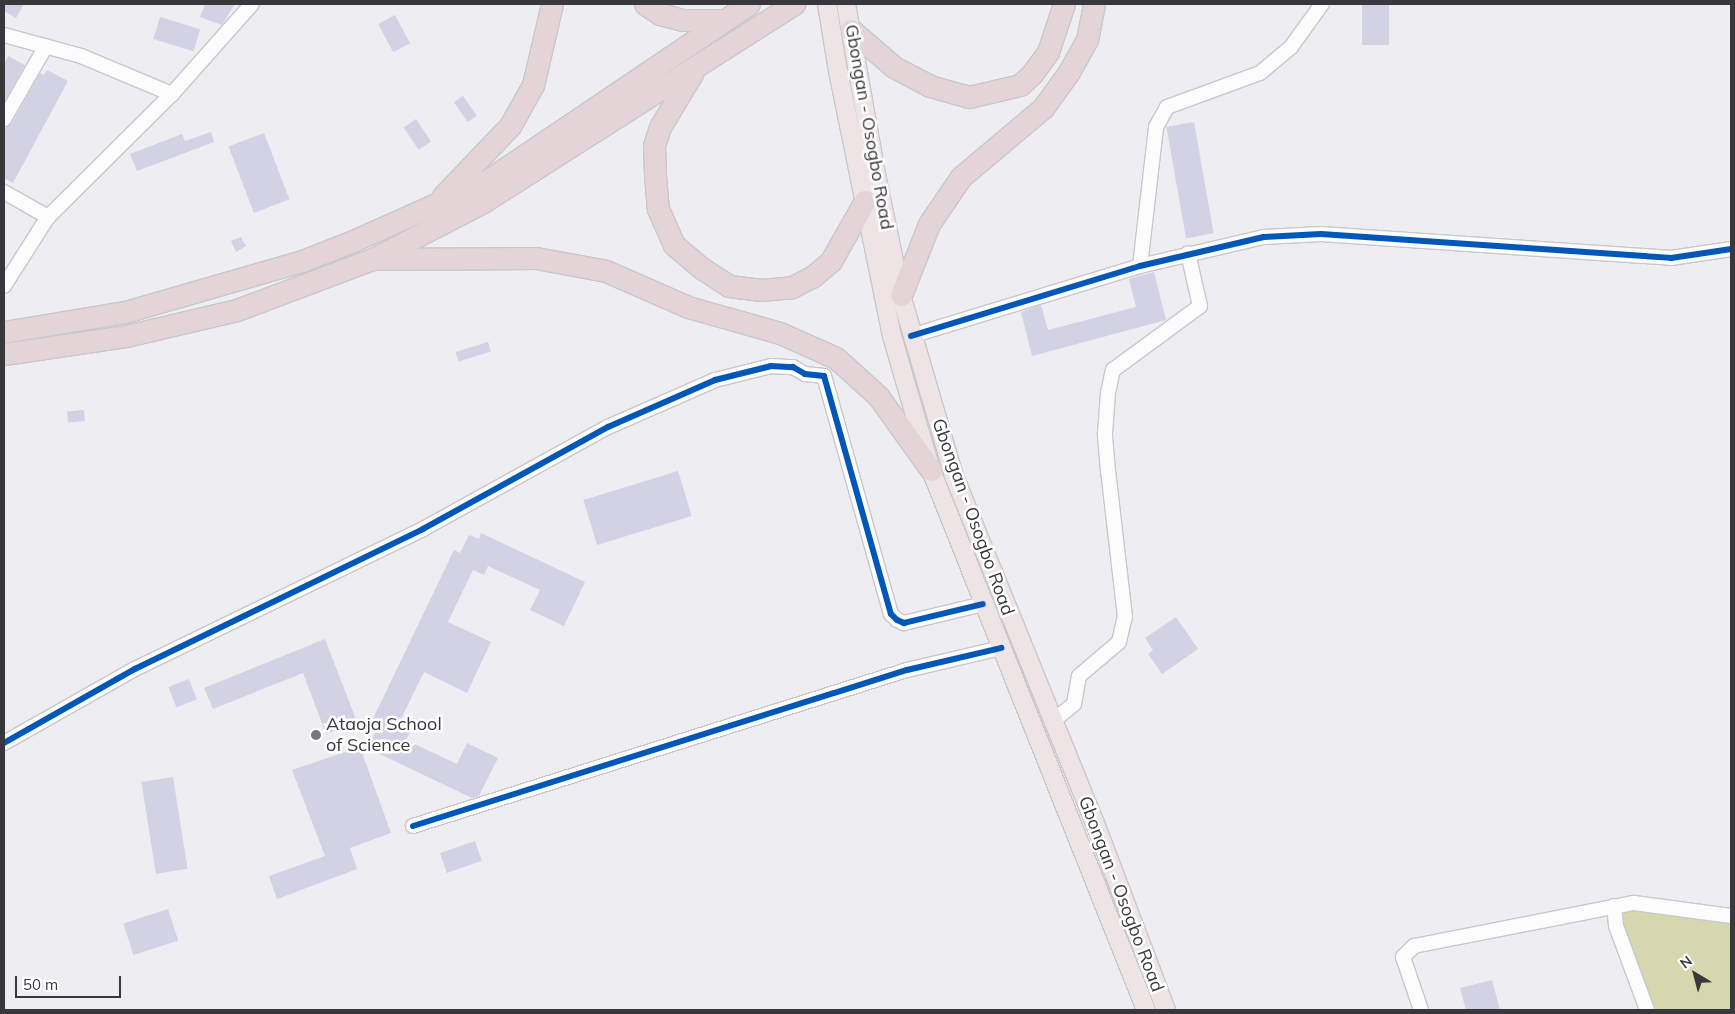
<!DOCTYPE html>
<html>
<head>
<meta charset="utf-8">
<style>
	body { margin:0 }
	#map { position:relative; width:1735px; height:1014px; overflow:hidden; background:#ededf2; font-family:Mulish,sans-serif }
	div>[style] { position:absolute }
	.green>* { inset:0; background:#d6d7af }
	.building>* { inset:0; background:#d3d1e4; transform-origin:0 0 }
	.roads { filter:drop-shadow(1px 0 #c8c8cb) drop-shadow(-1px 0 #c8c8cb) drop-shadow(0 1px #c8c8cb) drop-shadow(0 -1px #c8c8cb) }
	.minor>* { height:14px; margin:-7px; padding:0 7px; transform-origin:7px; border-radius:7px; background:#fcfcfd }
	.major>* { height:18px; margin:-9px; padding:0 9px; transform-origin:9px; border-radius:9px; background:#eee4e6 }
	.highway>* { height:21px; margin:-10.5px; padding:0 10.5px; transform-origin:10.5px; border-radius:10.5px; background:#e4d4d7 }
	.cycleway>* { height:6px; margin:-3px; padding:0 3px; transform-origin:3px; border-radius:3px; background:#0057b8 }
	.dots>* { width:14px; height:14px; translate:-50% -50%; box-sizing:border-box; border:2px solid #fff; border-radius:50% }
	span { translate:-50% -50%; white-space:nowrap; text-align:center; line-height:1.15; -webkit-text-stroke:5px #fff; paint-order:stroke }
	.street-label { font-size:18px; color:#38373b }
	.poi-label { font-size:18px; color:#38373b }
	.left { translate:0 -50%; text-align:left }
	.frame { position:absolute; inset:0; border:5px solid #38373b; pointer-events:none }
	.north { position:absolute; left:1670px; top:949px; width:50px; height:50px; -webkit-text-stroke:4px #fff; paint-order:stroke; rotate:323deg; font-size:14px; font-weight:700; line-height:20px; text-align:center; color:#38373b }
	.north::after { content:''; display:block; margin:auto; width:18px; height:22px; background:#38373b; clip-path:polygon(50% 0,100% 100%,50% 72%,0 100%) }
	.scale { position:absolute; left:15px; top:976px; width:106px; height:22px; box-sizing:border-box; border:2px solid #38373b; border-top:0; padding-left:6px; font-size:15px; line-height:18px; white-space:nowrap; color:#38373b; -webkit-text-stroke:4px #fff; paint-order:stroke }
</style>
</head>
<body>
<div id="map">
	<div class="green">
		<div style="clip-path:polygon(1644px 902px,1731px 920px,1731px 1010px,1643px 1010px,1609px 922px)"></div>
	</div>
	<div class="building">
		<div style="clip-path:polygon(4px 4px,24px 4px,16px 18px,4px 11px)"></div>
		<div style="clip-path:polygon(205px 4px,235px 4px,222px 25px,200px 17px)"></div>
		<div style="left:1362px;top:4px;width:27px;height:41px"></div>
		<div style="left:395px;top:15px;width:32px;height:19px;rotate:62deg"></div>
		<div style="left:160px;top:17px;width:42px;height:23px;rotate:17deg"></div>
		<div style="clip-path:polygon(8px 56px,25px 65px,4px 102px,4px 64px)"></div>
		<div style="clip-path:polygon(47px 70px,68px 81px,13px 183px,4px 178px,4px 128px,12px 123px,40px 73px,44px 75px)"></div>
		<div style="left:463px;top:96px;width:24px;height:11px;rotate:55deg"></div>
		<div style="left:416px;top:119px;width:27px;height:15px;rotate:56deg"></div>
		<div style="left:1194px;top:122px;width:113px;height:28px;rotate:80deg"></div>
		<div style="clip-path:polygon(211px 132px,214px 142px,137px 171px,130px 154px,182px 134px,185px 141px)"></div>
		<div style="left:264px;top:133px;width:71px;height:38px;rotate:69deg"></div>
		<div style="clip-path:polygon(241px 237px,246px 246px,236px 252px,231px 241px)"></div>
		<div style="clip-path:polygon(1154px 272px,1166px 320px,1032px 356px,1021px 312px,1041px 305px,1048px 330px,1136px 307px,1129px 279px)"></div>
		<div style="left:488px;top:342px;width:10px;height:34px;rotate:73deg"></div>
		<div style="left:84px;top:410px;width:11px;height:17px;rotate:85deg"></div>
		<div style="left:678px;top:471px;width:47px;height:99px;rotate:73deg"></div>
		<div style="clip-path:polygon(481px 533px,585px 582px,564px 626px,530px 610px,540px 590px,488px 566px,484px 575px,473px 570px,448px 622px,491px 642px,467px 693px,424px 672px,398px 725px,411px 731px,406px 740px,457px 764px,467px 743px,498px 758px,479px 796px,472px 798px,367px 748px,377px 729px,370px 725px,454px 550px,460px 553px,469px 535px,479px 539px)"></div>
		<div style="clip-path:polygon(1176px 617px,1198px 649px,1162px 674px,1148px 654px,1153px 650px,1145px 638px)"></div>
		<div style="clip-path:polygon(325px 639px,357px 722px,326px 734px,303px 673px,213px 709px,204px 688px)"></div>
		<div style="left:189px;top:679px;width:22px;height:22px;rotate:69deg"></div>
		<div style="clip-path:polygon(360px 747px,391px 833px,350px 848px,357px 869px,277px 899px,269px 876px,325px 856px,292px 770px)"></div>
		<div style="left:173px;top:777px;width:93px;height:32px;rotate:81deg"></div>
		<div style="left:475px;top:841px;width:21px;height:37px;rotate:71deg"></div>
		<div style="left:168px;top:909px;width:33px;height:47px;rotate:72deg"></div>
		<div style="clip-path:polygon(1492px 980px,1500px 1010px,1466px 1010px,1460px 988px)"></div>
	</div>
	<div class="roads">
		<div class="minor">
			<div style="left:4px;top:35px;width:80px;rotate:15.3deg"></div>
			<div style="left:81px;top:56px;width:99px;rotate:22.7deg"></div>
			<div style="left:4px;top:119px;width:84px;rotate:-60.1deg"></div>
			<div style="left:4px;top:192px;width:51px;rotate:29.6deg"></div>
			<div style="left:1140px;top:266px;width:140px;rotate:-83.4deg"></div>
			<div style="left:1156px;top:127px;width:23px;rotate:-61deg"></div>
			<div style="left:1167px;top:107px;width:99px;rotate:-20.1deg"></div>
			<div style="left:1260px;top:73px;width:40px;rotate:-40deg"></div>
			<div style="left:1291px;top:47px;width:53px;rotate:-54.2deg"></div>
			<div style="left:4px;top:286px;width:82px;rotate:-57.5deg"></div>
			<div style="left:48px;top:217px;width:175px;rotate:-44.8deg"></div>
			<div style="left:172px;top:94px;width:120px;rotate:-48.4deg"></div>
			<div style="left:911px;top:336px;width:239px;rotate:-17deg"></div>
			<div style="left:1140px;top:266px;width:127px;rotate:-13.2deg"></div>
			<div style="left:1264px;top:237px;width:57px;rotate:-3deg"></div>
			<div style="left:1321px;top:234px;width:351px;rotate:3.9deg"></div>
			<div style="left:1671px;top:258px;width:61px;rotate:-8.5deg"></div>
			<div style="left:1053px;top:721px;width:27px;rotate:-39deg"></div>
			<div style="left:1074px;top:704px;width:28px;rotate:-80deg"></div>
			<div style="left:1079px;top:676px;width:52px;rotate:-40.4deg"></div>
			<div style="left:1119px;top:642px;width:26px;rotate:-77deg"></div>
			<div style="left:1125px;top:617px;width:147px;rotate:-96.6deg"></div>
			<div style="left:1108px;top:471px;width:38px;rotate:-95deg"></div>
			<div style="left:1105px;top:433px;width:40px;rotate:-85.7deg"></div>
			<div style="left:1108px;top:393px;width:24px;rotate:-78deg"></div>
			<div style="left:1113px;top:370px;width:108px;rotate:-36.3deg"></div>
			<div style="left:1200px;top:306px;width:54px;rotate:-102.8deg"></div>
			<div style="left:4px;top:743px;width:150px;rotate:-29.5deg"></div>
			<div style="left:135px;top:669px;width:320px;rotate:-25.9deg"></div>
			<div style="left:423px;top:529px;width:211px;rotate:-28.9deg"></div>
			<div style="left:608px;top:427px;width:117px;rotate:-23.7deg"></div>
			<div style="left:715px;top:380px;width:58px;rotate:-14deg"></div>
			<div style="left:771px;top:366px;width:22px;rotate:3deg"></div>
			<div style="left:793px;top:367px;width:14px;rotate:30deg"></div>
			<div style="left:805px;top:374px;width:19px;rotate:6deg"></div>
			<div style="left:824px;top:376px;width:247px;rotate:74.3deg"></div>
			<div style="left:891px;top:614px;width:8px;rotate:45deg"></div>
			<div style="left:897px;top:620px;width:8px;rotate:23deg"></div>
			<div style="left:904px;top:623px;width:81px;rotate:-13.5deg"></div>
			<div style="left:413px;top:826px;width:518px;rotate:-17.53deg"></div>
			<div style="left:907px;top:670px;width:97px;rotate:-13.2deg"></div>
			<div style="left:1614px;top:906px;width:20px;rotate:84deg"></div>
			<div style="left:1616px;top:926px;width:90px;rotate:69.7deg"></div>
			<div style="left:1421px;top:1010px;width:56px;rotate:-108.8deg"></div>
			<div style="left:1403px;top:957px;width:16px;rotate:-45deg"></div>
			<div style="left:1414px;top:946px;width:224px;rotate:-11.1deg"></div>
			<div style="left:1634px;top:903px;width:98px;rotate:7.6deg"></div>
		</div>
		<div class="major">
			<div style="left:827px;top:4px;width:68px;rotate:80.7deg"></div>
			<div style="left:838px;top:71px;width:270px;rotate:78.5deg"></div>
			<div style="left:892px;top:336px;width:140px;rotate:73.8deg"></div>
			<div style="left:931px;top:470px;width:581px;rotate:68.29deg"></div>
			<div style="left:846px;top:4px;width:173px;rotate:80deg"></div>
			<div style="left:876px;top:174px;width:124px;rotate:78.3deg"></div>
			<div style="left:901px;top:295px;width:189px;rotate:73.7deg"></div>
			<div style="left:954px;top:476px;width:375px;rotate:67.9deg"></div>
			<div style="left:1095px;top:823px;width:200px;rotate:69.2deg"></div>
		</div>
		<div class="highway">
			<div style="left:645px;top:4px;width:18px;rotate:34deg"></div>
			<div style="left:660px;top:14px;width:23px;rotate:15deg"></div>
			<div style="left:682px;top:20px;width:43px"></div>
			<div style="left:851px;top:30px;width:57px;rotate:40.7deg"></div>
			<div style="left:894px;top:67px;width:41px;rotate:27.8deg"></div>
			<div style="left:930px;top:86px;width:41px;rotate:15.8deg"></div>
			<div style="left:969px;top:97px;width:52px;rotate:-13.2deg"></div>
			<div style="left:1020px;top:85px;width:16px;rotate:-43deg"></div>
			<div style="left:1032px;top:74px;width:27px;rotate:-54deg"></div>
			<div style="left:1048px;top:52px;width:51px;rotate:-71.6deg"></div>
			<div style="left:693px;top:72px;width:64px;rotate:121deg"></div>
			<div style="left:660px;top:127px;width:20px;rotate:108deg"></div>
			<div style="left:654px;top:146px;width:30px;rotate:88deg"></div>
			<div style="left:655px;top:176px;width:33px;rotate:85deg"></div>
			<div style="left:658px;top:209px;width:39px;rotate:66deg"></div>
			<div style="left:674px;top:245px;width:38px;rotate:40deg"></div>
			<div style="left:703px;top:269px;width:31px;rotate:33deg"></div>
			<div style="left:729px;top:286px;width:31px;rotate:7deg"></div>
			<div style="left:760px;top:290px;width:32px;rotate:-5deg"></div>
			<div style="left:792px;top:287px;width:22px;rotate:-27deg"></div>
			<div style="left:812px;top:277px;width:25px;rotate:-40deg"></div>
			<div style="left:831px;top:261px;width:69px;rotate:-60.5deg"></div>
			<div style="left:443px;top:196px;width:97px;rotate:-46.3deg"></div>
			<div style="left:510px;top:126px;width:47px;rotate:-60.7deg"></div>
			<div style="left:533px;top:85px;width:83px;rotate:-76.8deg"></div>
			<div style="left:381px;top:259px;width:155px;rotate:-0.4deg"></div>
			<div style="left:536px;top:258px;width:71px;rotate:10.5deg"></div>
			<div style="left:606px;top:271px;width:90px;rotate:23.7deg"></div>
			<div style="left:688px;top:307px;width:96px;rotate:15.8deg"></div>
			<div style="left:780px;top:333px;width:61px;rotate:24.1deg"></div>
			<div style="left:836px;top:358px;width:57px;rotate:42.1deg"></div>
			<div style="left:878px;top:396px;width:91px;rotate:54.4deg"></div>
			<div style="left:901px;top:295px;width:76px;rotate:-68.5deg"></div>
			<div style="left:929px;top:224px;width:57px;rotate:-55.8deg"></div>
			<div style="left:961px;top:177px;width:107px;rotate:-40.1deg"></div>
			<div style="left:1043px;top:108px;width:44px;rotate:-54.2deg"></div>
			<div style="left:1069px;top:72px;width:37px;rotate:-61deg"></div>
			<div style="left:1087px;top:40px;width:37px;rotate:-79deg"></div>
			<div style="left:4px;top:332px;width:123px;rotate:-9.4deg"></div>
			<div style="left:125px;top:312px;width:184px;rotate:-16.1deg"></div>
			<div style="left:302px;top:261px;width:55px;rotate:-21.4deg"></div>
			<div style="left:353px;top:241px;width:145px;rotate:-24.1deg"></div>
			<div style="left:485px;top:182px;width:318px;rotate:-34deg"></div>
			<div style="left:4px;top:354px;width:123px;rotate:-8.4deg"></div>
			<div style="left:126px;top:336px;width:114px;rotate:-13.2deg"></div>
			<div style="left:237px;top:310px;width:145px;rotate:-20.6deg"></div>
			<div style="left:373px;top:259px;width:124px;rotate:-27.4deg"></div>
			<div style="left:483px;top:202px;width:369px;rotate:-32.5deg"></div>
		</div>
	</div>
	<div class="cycleway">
		<div style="left:911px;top:336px;width:239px;rotate:-17deg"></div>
		<div style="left:1140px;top:266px;width:127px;rotate:-13.2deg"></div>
		<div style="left:1264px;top:237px;width:57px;rotate:-3deg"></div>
		<div style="left:1321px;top:234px;width:351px;rotate:3.9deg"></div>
		<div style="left:1671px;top:258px;width:61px;rotate:-8.5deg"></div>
		<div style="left:4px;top:743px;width:150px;rotate:-29.5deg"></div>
		<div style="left:135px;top:669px;width:320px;rotate:-25.9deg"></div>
		<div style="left:423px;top:529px;width:211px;rotate:-28.9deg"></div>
		<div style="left:608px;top:427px;width:117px;rotate:-23.7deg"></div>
		<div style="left:715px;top:380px;width:58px;rotate:-14deg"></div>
		<div style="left:771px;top:366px;width:22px;rotate:3deg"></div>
		<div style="left:793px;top:367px;width:14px;rotate:30deg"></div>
		<div style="left:805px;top:374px;width:19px;rotate:6deg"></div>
		<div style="left:824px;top:376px;width:247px;rotate:74.3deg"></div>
		<div style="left:891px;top:614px;width:8px;rotate:45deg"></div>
		<div style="left:897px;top:620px;width:8px;rotate:23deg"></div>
		<div style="left:904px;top:623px;width:81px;rotate:-13.5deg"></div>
		<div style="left:413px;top:826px;width:518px;rotate:-17.53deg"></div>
		<div style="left:907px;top:670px;width:97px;rotate:-13.2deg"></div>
	</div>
	<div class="dots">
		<div style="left:316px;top:735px;background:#77777b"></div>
	</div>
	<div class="street-label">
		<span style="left:869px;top:127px;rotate:80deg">Gbongan - Osogbo Road</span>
		<span style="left:973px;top:517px;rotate:70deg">Gbongan - Osogbo Road</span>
		<span style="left:1121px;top:894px;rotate:69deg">Gbongan - Osogbo Road</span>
	</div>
	<div class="poi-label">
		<span class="left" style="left:326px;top:735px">Ataoja School<br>of Science</span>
	</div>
	<div class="frame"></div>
	<div class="north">N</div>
	<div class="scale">50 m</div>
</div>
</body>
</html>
